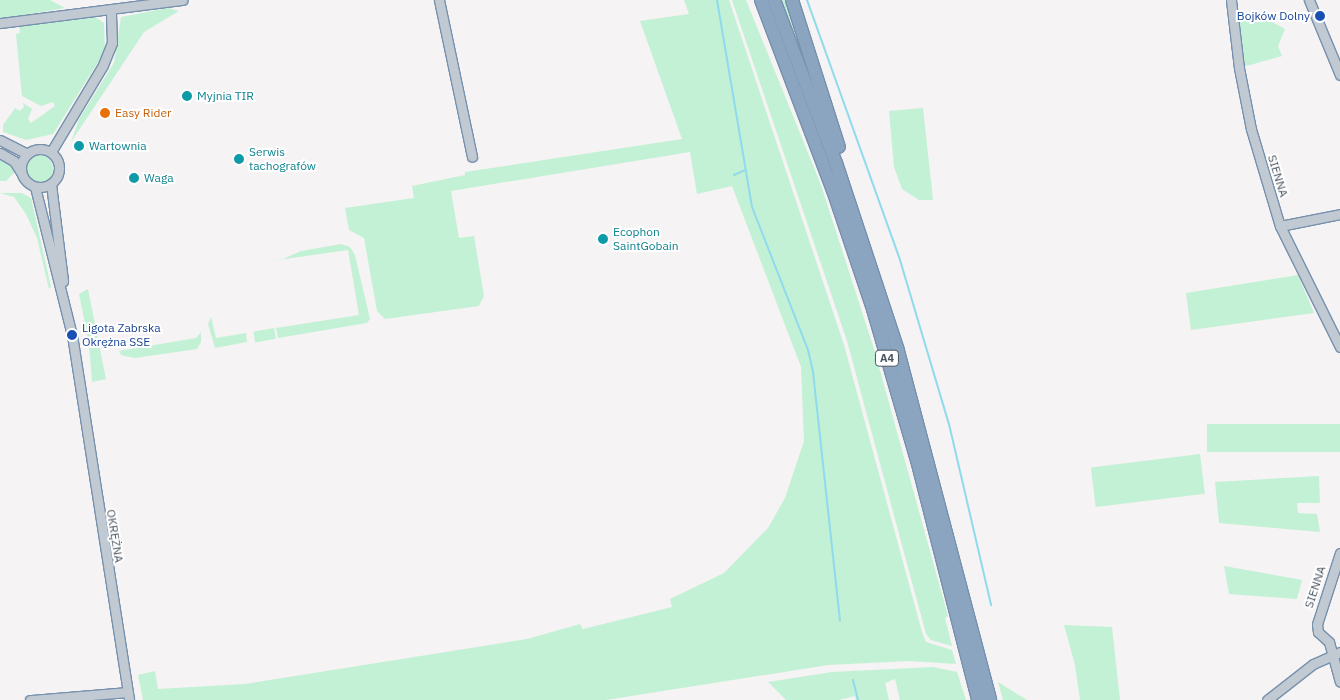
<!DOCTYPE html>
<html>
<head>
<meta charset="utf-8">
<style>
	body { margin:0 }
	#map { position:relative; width:1340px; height:700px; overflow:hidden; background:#f5f3f3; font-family:"IBM Plex Sans",sans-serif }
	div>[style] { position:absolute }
	.green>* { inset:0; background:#c3f1d5; transform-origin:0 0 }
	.round { border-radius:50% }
	.stream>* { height:2px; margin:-1px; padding:0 1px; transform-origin:1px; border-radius:1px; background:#90daee }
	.roads { filter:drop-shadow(1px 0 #7690ad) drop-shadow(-1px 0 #7690ad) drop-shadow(0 1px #7690ad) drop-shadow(0 -1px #7690ad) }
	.minor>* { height:9px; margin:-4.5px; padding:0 4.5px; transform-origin:4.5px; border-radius:4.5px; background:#c1cad2 }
	.minor>.ring { margin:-4.5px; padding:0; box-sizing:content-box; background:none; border:9px solid #c1cad2; border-radius:50% }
	.highway>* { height:12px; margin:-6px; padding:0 6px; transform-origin:6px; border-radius:6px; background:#8ba5c1 }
	.dots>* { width:14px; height:14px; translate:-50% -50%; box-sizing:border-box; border:2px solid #fff; border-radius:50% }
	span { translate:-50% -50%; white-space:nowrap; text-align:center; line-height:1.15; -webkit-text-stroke:4px #fff; paint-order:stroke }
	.shield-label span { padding:1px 4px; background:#fff; border:1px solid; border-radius:4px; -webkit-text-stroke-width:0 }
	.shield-label { font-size:11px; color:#4a5661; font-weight:700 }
	.transit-label { font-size:12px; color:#164399 }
	.right { translate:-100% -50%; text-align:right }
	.left { translate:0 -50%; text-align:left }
	.culture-label { font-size:12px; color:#0d838f }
	.food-label { font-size:12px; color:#c56008 }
	.street-label { font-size:12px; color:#4a5661 }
</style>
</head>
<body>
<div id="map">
	<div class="green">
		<div style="clip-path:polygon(0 0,50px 0,65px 8px,0 19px)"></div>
		<div style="clip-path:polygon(684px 0,729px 0,844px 345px,922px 632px,926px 642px,952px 650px,956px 664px,909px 661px,828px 665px,606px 700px,143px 700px,138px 675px,155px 671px,158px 689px,245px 684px,527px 639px,580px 624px,583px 629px,672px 607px,670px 599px,724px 573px,768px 528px,785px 498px,804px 441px,801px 367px,732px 186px,697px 194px,690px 152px,451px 191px,459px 238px,474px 236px,484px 296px,479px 306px,385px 319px,377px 311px,364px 238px,349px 230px,345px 208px,414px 198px,412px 186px,465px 175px,465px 172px,682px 139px,640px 21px,689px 14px)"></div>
		<div style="clip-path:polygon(732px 0,746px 0,821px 185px,874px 349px,948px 616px,945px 618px,952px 646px,931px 640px,926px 634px,847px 341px)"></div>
		<div style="clip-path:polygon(781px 0,787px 0,805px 59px,787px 14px)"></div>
		<div style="clip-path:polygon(168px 8px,179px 11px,144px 32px,71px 142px,79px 119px,114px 63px,121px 17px)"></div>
		<div style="clip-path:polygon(94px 16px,104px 23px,105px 51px,53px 134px,26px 140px,3px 132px,3px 125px,15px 108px,20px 111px,24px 107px,23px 103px,32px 109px,28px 119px,31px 123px,55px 106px,53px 102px,41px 106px,22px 96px,16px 34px,20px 33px,19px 26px)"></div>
		<div style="clip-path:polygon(1267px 19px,1285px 29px,1278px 46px,1282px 56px,1243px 67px,1237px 20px)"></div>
		<div style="clip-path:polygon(923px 108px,933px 200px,919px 200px,902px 189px,894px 167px,889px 111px)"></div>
		<div class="round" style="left:25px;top:155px;width:28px;height:28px"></div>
		<div style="clip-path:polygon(0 157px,13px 168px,14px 173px,6px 181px,0 181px)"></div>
		<div style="clip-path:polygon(0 193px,22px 193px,31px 198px,51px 287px,49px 289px,37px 238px,26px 214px,14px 197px)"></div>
		<div style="clip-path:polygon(341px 244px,350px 247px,355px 255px,370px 319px,367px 323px,278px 338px,276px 328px,359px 315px,348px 250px,264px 262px,283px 259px,301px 251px)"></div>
		<div style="clip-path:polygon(1298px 275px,1314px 313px,1191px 330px,1186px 293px)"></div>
		<div style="clip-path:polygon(88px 289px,106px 379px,92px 382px,89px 344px,79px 294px)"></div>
		<div style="clip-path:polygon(211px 317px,216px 338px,246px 333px,247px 342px,215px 348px,208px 324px)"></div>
		<div style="left:274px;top:328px;width:11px;height:21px;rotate:80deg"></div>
		<div style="clip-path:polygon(201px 332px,201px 342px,197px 349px,135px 358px,121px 355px,119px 351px,196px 338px)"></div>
		<div style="left:1340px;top:424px;width:28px;height:133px;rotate:90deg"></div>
		<div style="left:1200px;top:454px;width:40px;height:110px;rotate:83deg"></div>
		<div style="clip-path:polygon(1319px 476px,1320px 503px,1297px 503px,1298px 513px,1317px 514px,1320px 532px,1219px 523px,1215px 482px)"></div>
		<div style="clip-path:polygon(1224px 566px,1302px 580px,1297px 599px,1229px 594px)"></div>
		<div style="clip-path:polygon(1064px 625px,1112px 627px,1120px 700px,1080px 700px,1075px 665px)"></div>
		<div style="clip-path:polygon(933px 667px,957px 672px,966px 700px,900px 700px,895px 679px,885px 683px,889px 700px,856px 700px,855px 696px,839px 700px,786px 700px,768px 682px,832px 672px)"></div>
		<div style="clip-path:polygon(998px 682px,1027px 700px,1003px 700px)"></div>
	</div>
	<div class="stream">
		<div style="left:717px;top:0;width:210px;rotate:80.4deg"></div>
		<div style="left:752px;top:207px;width:154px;rotate:68.6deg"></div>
		<div style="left:808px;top:350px;width:23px;rotate:77deg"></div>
		<div style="left:813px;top:372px;width:250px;rotate:83.8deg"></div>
		<div style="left:807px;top:0;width:276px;rotate:70.3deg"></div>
		<div style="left:900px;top:260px;width:171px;rotate:73.4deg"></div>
		<div style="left:949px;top:424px;width:186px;rotate:76.9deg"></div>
		<div style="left:734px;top:175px;width:12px;rotate:-24deg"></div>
		<div style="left:853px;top:680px;width:21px;rotate:76deg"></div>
	</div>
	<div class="roads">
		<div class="minor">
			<div style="left:439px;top:0;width:160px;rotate:78.1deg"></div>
			<div style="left:1231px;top:0;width:68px;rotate:83.3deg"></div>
			<div style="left:1239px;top:68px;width:62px;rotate:78.9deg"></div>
			<div style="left:1251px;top:129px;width:101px;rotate:73.4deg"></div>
			<div style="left:1280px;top:226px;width:135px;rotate:63.6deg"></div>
			<div style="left:1309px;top:0;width:81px;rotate:67.5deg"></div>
			<div style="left:0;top:23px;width:184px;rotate:-7.2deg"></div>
			<div style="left:0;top:140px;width:30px;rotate:27deg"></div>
			<div class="ring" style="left:21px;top:149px;width:29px;height:29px"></div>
			<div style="left:51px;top:152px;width:101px;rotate:-59.1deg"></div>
			<div style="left:103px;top:65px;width:24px;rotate:-68deg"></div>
			<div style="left:112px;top:43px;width:33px;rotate:-92deg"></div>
			<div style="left:0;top:153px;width:16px;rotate:30deg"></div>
			<div style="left:14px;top:161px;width:13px;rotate:58deg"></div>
			<div style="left:51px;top:184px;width:98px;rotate:82.9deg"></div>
			<div style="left:35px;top:187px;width:153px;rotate:76deg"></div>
			<div style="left:72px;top:335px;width:369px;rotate:81.1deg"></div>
			<div style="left:1280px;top:226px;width:61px;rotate:-11.3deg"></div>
			<div style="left:1340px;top:553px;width:75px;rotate:107.9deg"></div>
			<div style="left:1317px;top:624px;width:8px;rotate:83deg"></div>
			<div style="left:1318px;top:632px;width:15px;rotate:42deg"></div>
			<div style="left:1329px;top:642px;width:41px;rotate:74.6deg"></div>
			<div style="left:30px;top:700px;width:97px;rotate:-4.7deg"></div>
			<div style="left:1267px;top:700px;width:58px;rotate:-38deg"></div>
			<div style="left:1313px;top:664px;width:30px;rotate:-24deg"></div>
		</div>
		<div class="highway">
			<div style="left:761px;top:0;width:206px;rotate:69.3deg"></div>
			<div style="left:834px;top:193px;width:122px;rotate:71.4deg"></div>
			<div style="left:873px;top:309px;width:157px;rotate:73.8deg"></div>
			<div style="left:917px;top:460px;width:248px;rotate:75.7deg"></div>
			<div style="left:774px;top:0;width:174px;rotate:69.2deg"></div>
			<div style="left:836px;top:163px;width:198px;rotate:71.7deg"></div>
			<div style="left:898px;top:351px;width:361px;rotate:75.2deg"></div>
			<div style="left:792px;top:0;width:154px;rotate:72.3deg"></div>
		</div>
	</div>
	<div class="dots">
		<div style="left:1320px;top:16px;background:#1a4fb4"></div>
		<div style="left:187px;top:96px;background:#0f9aa8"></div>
		<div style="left:105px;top:113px;background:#e8710a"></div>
		<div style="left:79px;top:146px;background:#0f9aa8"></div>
		<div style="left:239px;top:159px;background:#0f9aa8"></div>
		<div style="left:134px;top:178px;background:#0f9aa8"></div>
		<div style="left:603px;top:239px;background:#0f9aa8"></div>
		<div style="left:72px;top:335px;background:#1a4fb4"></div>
	</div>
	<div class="shield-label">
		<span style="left:887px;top:358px">A4</span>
	</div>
	<div class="transit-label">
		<span class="right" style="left:1310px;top:16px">Bojków Dolny</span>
		<span class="left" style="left:82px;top:335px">Ligota Zabrska<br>Okrężna SSE</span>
	</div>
	<div class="culture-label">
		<span class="left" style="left:197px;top:96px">Myjnia TIR</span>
		<span class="left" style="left:89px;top:146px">Wartownia</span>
		<span class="left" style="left:249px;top:159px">Serwis<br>tachografów</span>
		<span class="left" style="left:144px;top:178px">Waga</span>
		<span class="left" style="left:613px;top:239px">Ecophon<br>SaintGobain</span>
	</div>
	<div class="food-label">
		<span class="left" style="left:115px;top:113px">Easy Rider</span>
	</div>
	<div class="street-label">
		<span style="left:1278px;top:176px;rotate:73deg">SIENNA</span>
		<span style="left:115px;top:536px;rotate:81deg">OKRĘŻNA</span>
		<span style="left:1315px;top:587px;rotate:-72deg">SIENNA</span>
	</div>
</div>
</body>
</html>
